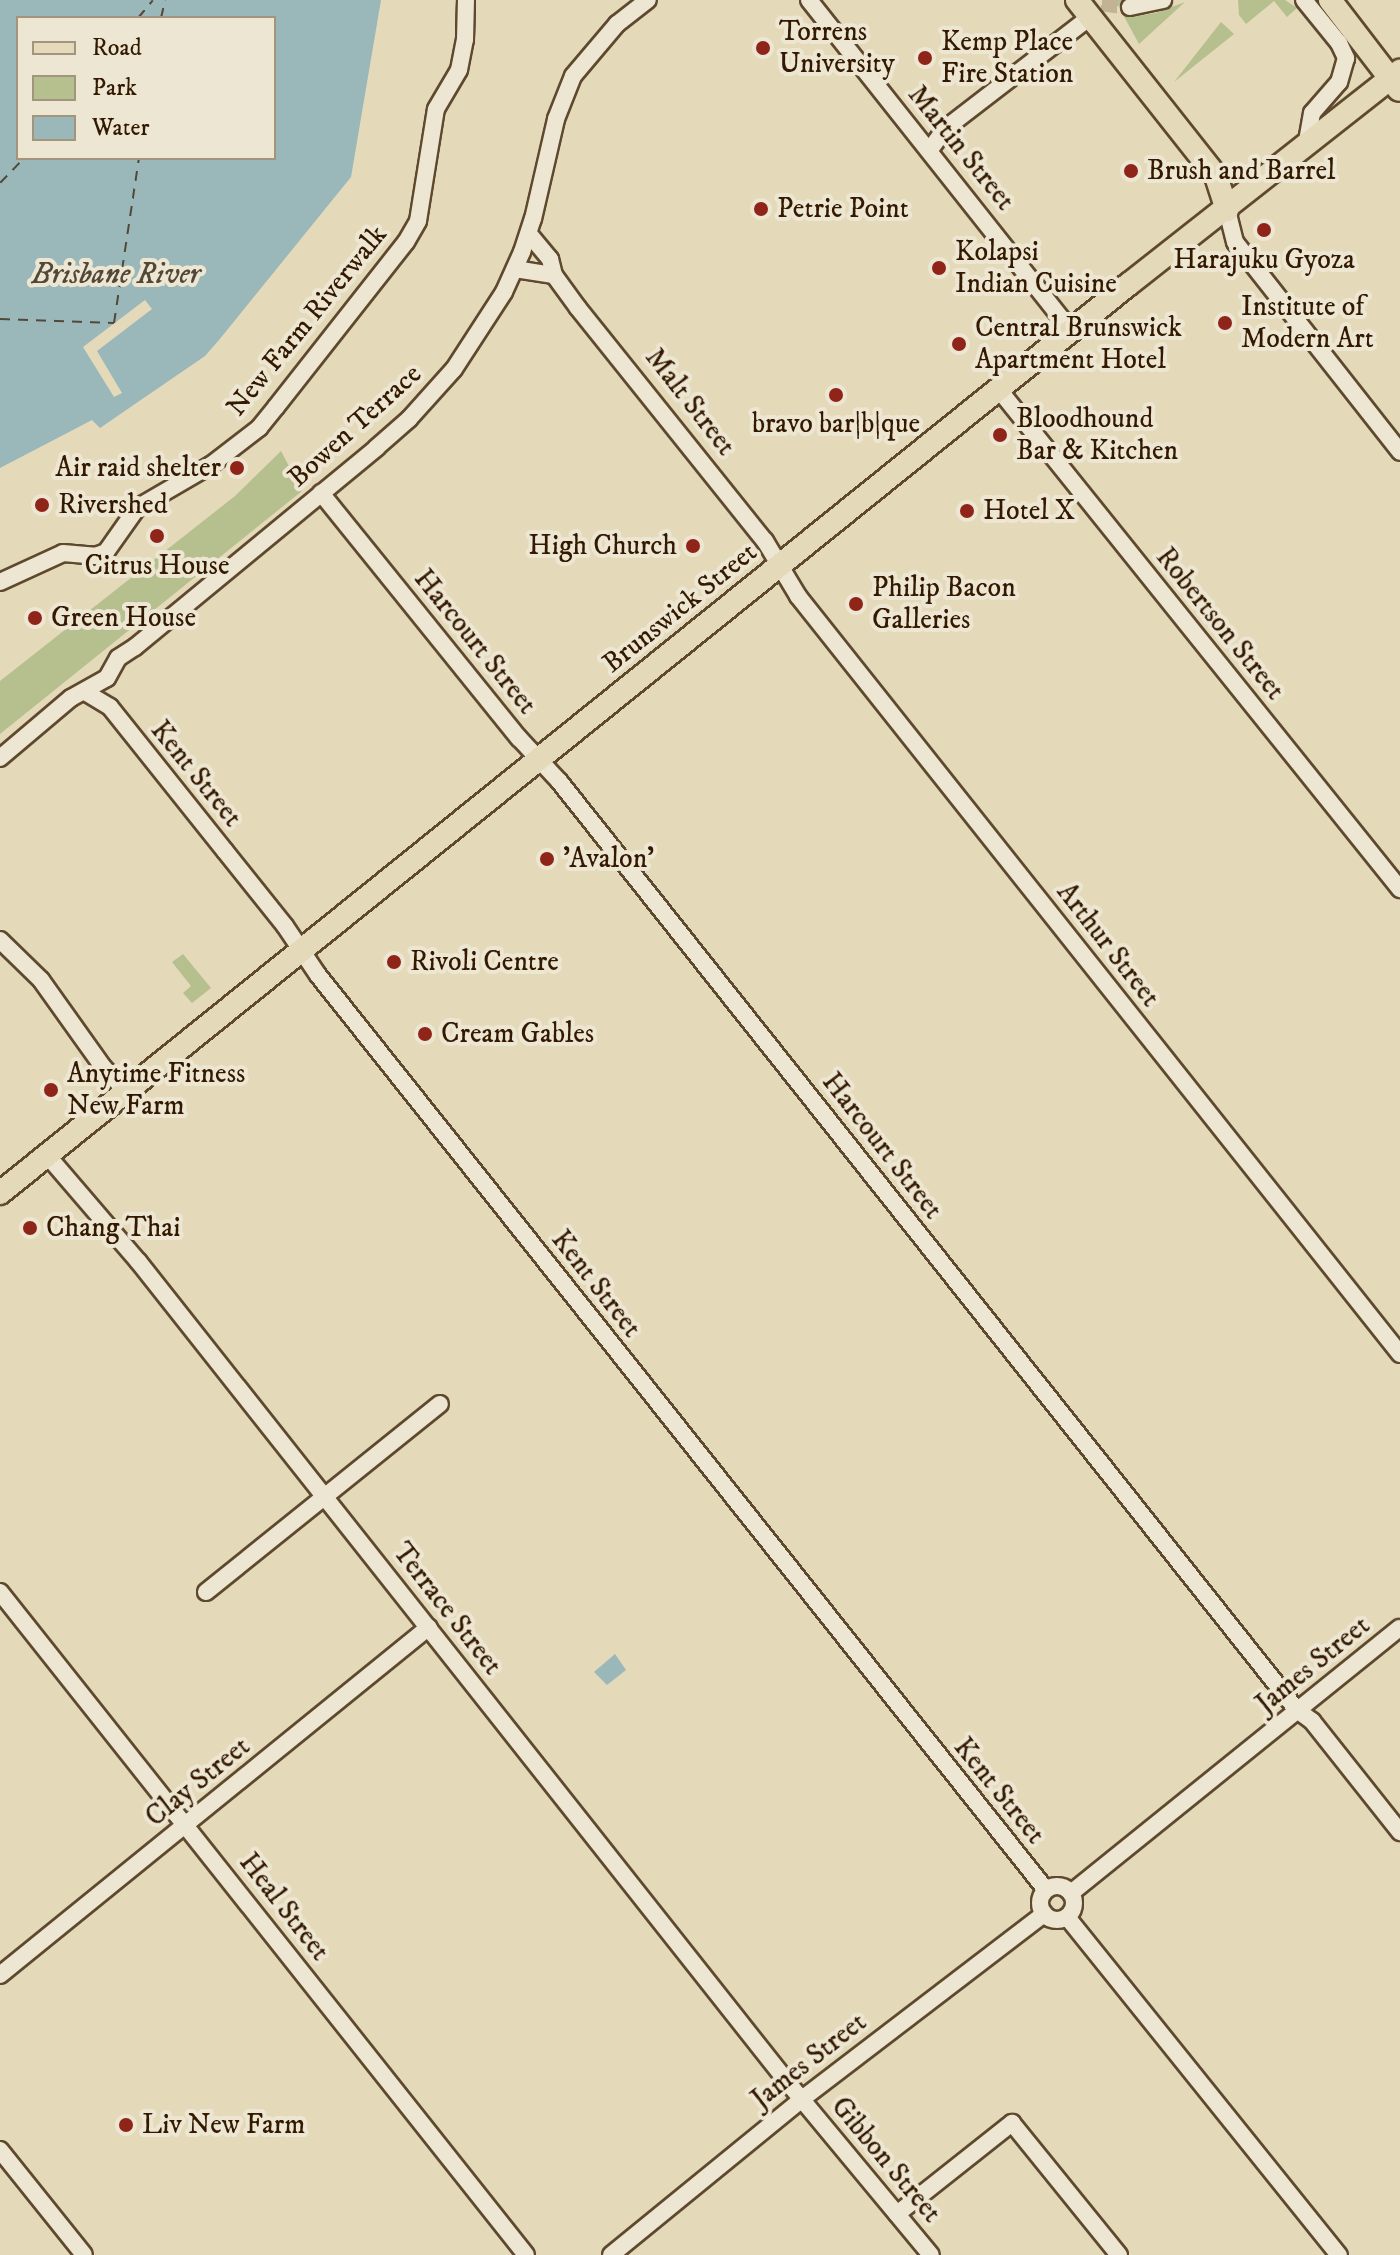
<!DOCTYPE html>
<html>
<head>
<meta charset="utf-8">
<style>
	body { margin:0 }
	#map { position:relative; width:1400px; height:2255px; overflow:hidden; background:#e4d9b9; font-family:"IM FELL DW Pica",serif }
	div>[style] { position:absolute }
	.green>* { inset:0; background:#b6bf8e }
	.water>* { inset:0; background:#9ab7ba }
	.pier>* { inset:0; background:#e4d9b9 }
	.ferry>* { height:2px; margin-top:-1px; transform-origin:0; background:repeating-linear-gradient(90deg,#524838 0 10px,transparent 0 18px) }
	.minor-tunnel>* { height:16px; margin-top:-8px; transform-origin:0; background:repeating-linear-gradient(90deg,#c1b394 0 16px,transparent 0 24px) }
	.roads { filter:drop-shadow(2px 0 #5f492e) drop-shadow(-2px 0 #5f492e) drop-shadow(0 2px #5f492e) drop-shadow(0 -2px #5f492e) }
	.minor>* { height:16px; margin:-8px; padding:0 8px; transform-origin:8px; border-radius:8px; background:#ede6d2 }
	.minor>.ring { margin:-8px; padding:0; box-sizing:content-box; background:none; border:16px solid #ede6d2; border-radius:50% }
	.major>* { height:22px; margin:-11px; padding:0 11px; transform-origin:11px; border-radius:11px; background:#e4d9b9 }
	.dots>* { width:22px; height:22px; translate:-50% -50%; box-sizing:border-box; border:4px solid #ede6d2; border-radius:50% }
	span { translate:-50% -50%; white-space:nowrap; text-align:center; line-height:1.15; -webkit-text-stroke:8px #ede6d2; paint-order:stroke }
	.poi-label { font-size:28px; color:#331900 }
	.left { translate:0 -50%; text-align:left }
	.right { translate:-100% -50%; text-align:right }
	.street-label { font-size:28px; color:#331900 }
	.water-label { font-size:30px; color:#524838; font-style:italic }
	.legend { position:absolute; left:16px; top:16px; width:260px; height:144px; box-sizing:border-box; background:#ede6d2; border:2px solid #a3947e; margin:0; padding:10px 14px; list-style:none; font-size:24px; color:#331900 }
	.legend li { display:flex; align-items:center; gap:16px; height:40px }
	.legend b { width:40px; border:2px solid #a3947e }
</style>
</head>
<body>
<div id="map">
	<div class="green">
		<div style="clip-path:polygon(1115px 0,1130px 0,1132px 17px,1156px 13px,1185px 2px,1139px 44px)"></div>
		<div style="clip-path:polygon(1238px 0,1285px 0,1297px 8px,1287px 17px,1274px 1px,1246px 24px,1239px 15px)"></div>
		<div style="clip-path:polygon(1221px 22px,1234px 34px,1174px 82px)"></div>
		<div style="clip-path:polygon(281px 451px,302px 491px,0 734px,0 681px,235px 496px)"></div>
		<div style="clip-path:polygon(183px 954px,211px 988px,192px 1003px,183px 993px,191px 986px,172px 962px)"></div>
	</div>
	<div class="water">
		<div style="clip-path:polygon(evenodd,0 0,381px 0,351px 177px,219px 340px,205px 356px,100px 428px,92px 420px,0 468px,0 0,18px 18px,274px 18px,274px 158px,18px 158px,18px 18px)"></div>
		<div style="clip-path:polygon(615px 1654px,626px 1670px,607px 1685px,594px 1672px)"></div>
	</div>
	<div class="pier">
		<div style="clip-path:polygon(145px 300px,152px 309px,97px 351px,122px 393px,114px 397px,83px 347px)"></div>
	</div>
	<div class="ferry">
		<div style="left:138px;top:18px;width:23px;rotate:-50deg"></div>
		<div style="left:161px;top:18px;width:18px;rotate:-77deg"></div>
		<div style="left:0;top:183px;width:35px;rotate:-46deg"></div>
		<div style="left:0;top:319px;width:114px;rotate:2deg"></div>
		<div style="left:114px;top:323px;width:167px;rotate:-81.4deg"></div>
	</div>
	<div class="minor-tunnel">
		<div style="left:1078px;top:0;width:52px;rotate:7.7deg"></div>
	</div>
	<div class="roads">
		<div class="minor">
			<div style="left:809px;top:0;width:422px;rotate:51.6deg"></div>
			<div style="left:1304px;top:0;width:55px;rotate:50.9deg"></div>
			<div style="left:1339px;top:43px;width:17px;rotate:65deg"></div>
			<div style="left:1346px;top:58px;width:25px;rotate:106deg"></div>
			<div style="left:1339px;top:82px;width:41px;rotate:131.1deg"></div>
			<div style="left:1312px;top:113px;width:34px;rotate:100deg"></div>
			<div style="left:1130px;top:7px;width:34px;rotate:-12deg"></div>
			<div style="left:929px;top:151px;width:29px;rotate:-54deg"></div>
			<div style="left:946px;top:128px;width:182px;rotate:-37.6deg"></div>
			<div style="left:1227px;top:210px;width:33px;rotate:76deg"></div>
			<div style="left:1235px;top:242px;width:267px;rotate:51.8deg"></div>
			<div style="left:529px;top:234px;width:33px;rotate:50deg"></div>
			<div style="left:550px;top:259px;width:16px;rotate:76deg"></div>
			<div style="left:554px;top:275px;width:41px;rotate:54deg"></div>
			<div style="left:578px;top:308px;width:299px;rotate:51.3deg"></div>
			<div style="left:765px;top:541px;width:64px;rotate:59deg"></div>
			<div style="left:798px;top:596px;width:968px;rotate:51.54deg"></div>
			<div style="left:515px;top:269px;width:39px;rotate:9deg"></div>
			<div style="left:1000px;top:391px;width:639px;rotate:51.23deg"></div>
			<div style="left:321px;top:493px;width:315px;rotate:51.1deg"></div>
			<div style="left:519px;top:738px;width:59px;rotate:47.1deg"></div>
			<div style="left:559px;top:781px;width:1186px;rotate:51.54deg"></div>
			<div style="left:1297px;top:1710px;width:19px;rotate:36deg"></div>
			<div style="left:1312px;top:1721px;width:142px;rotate:51.6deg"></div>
			<div style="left:0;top:582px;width:69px;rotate:-24.7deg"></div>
			<div style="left:63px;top:553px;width:32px;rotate:5deg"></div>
			<div style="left:95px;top:556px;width:12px;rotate:-20deg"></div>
			<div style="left:106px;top:552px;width:54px;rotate:-54.8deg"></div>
			<div style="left:137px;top:508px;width:86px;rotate:-30.2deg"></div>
			<div style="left:211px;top:465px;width:61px;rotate:-37.6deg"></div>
			<div style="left:259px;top:428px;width:27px;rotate:-51deg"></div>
			<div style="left:276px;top:407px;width:210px;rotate:-51.8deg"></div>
			<div style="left:406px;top:242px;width:24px;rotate:-60deg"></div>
			<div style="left:418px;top:221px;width:113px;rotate:-80.9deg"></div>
			<div style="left:436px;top:109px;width:45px;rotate:-59.5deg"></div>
			<div style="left:459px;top:70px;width:31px;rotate:-79deg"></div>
			<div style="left:465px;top:40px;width:40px;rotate:-88.6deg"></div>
			<div style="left:85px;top:692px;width:29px;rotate:31deg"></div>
			<div style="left:110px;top:707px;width:184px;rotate:51.4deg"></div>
			<div style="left:225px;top:851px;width:96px;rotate:51.3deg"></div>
			<div style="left:285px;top:926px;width:59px;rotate:56deg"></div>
			<div style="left:318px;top:975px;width:1169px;rotate:51.49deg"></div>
			<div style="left:0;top:758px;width:93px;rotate:-40.2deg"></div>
			<div style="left:71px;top:698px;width:41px;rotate:-29.1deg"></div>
			<div style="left:107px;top:678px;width:23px;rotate:-61deg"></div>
			<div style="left:118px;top:658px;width:20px;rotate:-33deg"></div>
			<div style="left:135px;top:647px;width:313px;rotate:-39.5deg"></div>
			<div style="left:376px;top:448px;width:44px;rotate:-41.3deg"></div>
			<div style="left:409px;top:419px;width:67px;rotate:-48deg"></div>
			<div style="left:454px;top:369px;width:92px;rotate:-57deg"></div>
			<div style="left:504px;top:292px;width:44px;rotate:-65.8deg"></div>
			<div style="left:522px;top:252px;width:35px;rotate:-72deg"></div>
			<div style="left:533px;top:219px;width:103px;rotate:-77deg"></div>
			<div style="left:556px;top:119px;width:46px;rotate:-68.4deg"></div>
			<div style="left:573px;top:76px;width:68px;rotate:-49.8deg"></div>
			<div style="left:617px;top:24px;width:39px;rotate:-38deg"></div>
			<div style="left:0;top:940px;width:57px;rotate:44.3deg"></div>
			<div style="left:41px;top:980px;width:107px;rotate:54.5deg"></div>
			<div style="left:103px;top:1067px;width:33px;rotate:46deg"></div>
			<div style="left:47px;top:1155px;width:140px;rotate:49.4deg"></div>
			<div style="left:138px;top:1261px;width:1049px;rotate:51.66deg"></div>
			<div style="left:789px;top:2084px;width:222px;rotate:50.3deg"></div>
			<div style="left:0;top:1592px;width:846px;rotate:51.57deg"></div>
			<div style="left:206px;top:1592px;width:300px;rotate:-38.8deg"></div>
			<div class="ring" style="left:1040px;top:1886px;width:18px;height:18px"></div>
			<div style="left:1071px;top:1893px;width:422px;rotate:-38.9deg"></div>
			<div style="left:1067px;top:1917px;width:434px;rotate:51.2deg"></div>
			<div style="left:0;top:1975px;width:552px;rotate:-39.05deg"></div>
			<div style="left:0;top:2150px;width:134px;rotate:51.3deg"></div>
			<div style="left:897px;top:2214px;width:147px;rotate:-38.4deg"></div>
			<div style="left:1012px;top:2123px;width:170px;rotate:51deg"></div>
			<div style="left:611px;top:2255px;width:247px;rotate:-39.2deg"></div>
			<div style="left:802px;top:2099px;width:305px;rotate:-37.4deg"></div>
		</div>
		<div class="major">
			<div style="left:1077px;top:0;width:224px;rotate:51.7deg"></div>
			<div style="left:1216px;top:176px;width:36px;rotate:72deg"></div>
			<div style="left:1330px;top:0;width:113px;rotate:52.5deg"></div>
			<div style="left:0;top:1193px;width:1449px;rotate:-38.84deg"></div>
			<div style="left:1129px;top:284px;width:345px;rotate:-38.2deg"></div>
		</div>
	</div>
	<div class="dots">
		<div style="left:763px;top:48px;background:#8f2418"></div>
		<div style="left:925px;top:58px;background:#8f2418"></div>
		<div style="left:1131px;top:171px;background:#8f2418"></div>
		<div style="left:761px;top:209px;background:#8f2418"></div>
		<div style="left:1264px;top:230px;background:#8f2418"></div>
		<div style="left:939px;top:268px;background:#8f2418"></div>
		<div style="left:1225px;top:323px;background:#8f2418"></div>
		<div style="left:959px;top:344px;background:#8f2418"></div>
		<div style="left:836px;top:395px;background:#8f2418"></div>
		<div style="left:1000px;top:435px;background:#8f2418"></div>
		<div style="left:237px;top:468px;background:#8f2418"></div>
		<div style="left:42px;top:505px;background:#8f2418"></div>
		<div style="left:967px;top:511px;background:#8f2418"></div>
		<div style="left:157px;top:536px;background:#8f2418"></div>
		<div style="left:693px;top:546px;background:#8f2418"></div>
		<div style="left:856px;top:604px;background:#8f2418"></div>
		<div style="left:35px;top:618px;background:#8f2418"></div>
		<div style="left:547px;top:859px;background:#8f2418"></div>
		<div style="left:394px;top:962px;background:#8f2418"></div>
		<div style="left:425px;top:1034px;background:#8f2418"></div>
		<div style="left:51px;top:1090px;background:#8f2418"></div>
		<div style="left:30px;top:1228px;background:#8f2418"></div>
		<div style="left:126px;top:2125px;background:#8f2418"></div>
	</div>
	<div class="poi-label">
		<span class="left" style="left:779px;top:48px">Torrens<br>University</span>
		<span class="left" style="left:941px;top:58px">Kemp Place<br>Fire Station</span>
		<span class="left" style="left:1147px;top:171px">Brush and Barrel</span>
		<span class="left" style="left:777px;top:209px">Petrie Point</span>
		<span class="left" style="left:955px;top:268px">Kolapsi<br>Indian Cuisine</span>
		<span style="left:1264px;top:260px">Harajuku Gyoza</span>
		<span class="left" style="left:1241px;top:323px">Institute of<br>Modern Art</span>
		<span class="left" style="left:975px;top:344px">Central Brunswick<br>Apartment Hotel</span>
		<span class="left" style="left:1016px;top:435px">Bloodhound<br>Bar &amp; Kitchen</span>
		<span style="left:836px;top:424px">bravo bar|b|que</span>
		<span class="right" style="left:221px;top:468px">Air raid shelter</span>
		<span class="left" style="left:58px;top:505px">Rivershed</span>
		<span class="left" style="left:983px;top:511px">Hotel X</span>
		<span class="right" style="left:677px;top:546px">High Church</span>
		<span style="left:157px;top:566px">Citrus House</span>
		<span class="left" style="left:872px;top:604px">Philip Bacon<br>Galleries</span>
		<span class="left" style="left:51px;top:618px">Green House</span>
		<span class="left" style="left:563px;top:859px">'Avalon'</span>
		<span class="left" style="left:410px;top:962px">Rivoli Centre</span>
		<span class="left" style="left:441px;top:1034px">Cream Gables</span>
		<span class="left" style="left:67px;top:1090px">Anytime Fitness<br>New Farm</span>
		<span class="left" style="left:46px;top:1228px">Chang Thai</span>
		<span class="left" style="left:142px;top:2125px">Liv New Farm</span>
	</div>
	<div class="street-label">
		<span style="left:961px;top:148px;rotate:51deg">Martin Street</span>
		<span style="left:307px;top:321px;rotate:-51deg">New Farm Riverwalk</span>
		<span style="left:690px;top:402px;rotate:52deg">Malt Street</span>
		<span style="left:355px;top:426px;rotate:-42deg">Bowen Terrace</span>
		<span style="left:680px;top:608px;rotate:-39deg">Brunswick Street</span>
		<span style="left:1220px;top:624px;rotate:51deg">Robertson Street</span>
		<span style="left:475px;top:642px;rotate:51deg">Harcourt Street</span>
		<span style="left:196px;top:774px;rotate:51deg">Kent Street</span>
		<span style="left:1108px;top:945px;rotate:52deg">Arthur Street</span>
		<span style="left:882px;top:1146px;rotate:52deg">Harcourt Street</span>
		<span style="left:596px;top:1284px;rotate:52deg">Kent Street</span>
		<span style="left:447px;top:1609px;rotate:52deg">Terrace Street</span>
		<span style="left:1313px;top:1665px;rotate:-39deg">James Street</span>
		<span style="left:198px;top:1782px;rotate:-39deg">Clay Street</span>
		<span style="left:999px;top:1791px;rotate:51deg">Kent Street</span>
		<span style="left:284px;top:1907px;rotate:52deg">Heal Street</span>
		<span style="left:809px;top:2061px;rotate:-38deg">James Street</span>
		<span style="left:886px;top:2160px;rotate:50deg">Gibbon Street</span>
	</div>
	<div class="water-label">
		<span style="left:116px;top:275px">Brisbane River</span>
	</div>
	<ul class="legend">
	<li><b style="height:10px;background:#e4d9b9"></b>Road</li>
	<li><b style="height:22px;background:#b6bf8e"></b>Park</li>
	<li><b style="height:22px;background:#9ab7ba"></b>Water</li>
	</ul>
</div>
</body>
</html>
